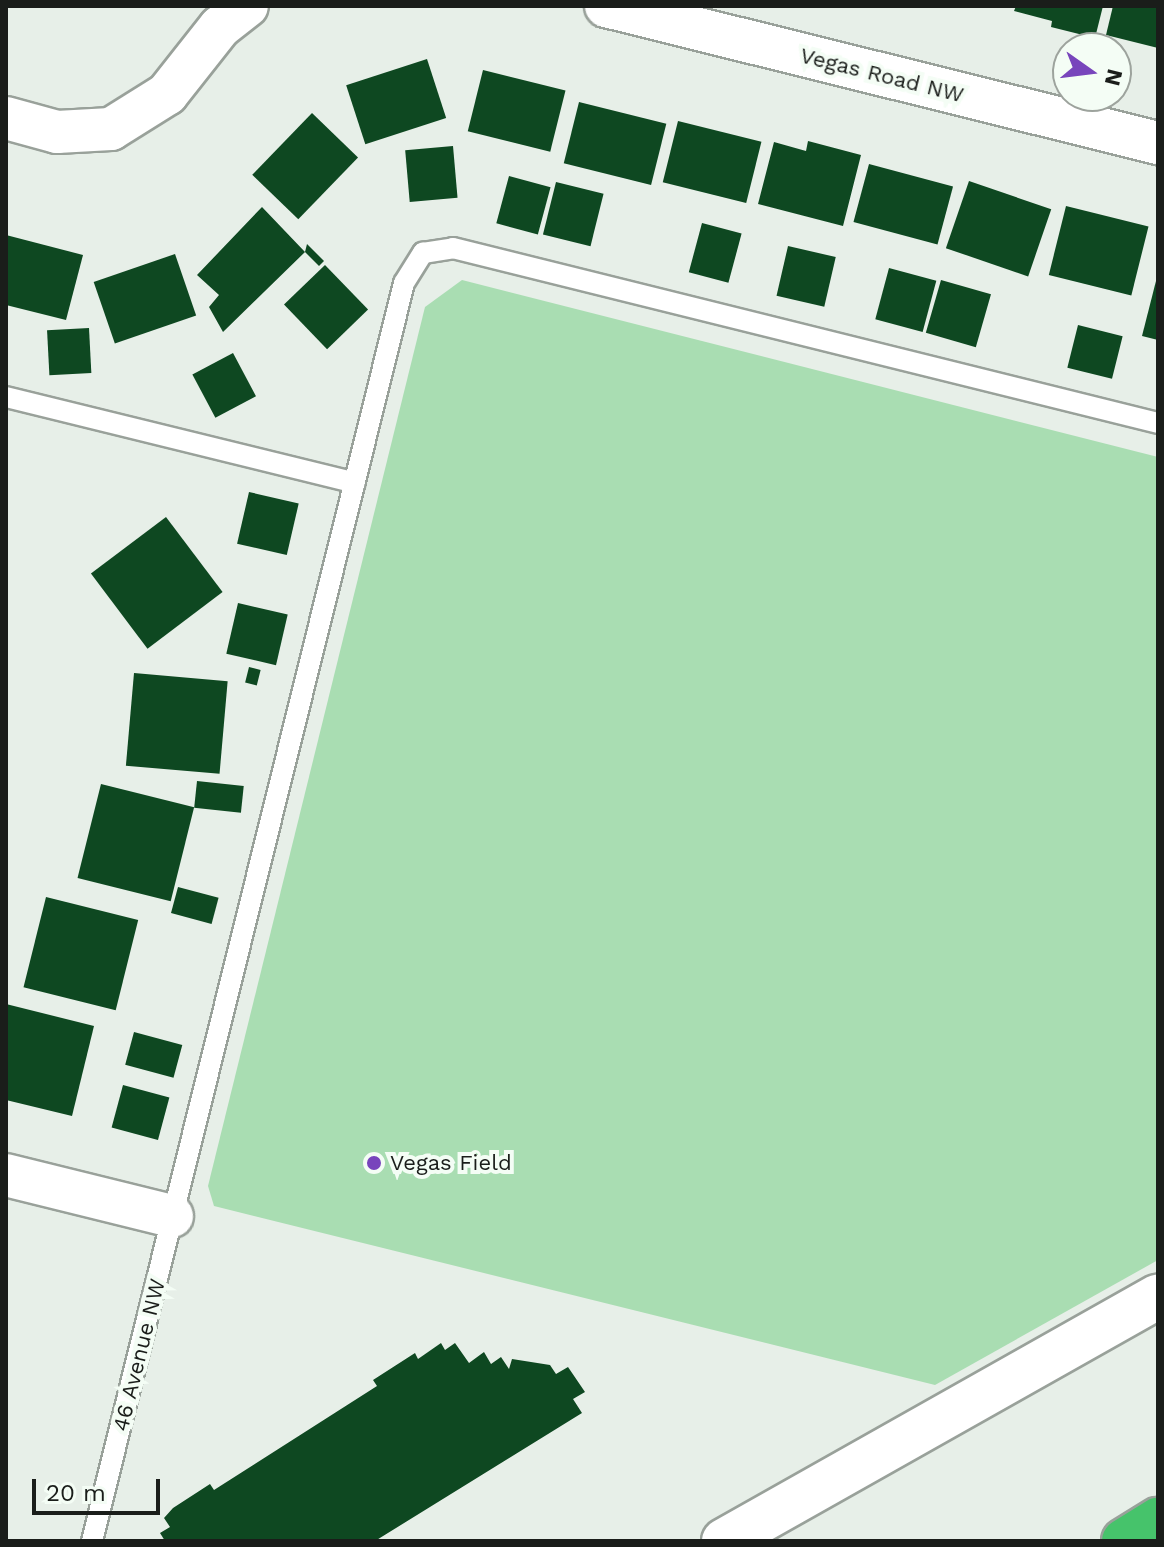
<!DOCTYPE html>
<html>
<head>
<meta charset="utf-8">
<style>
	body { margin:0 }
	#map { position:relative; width:1164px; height:1547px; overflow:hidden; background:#e7efe8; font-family:"Work Sans",sans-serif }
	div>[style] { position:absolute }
	.green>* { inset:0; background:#a9ddb2 }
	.building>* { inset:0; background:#0e4821; transform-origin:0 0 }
	.roads { filter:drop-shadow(2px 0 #99a19a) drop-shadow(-2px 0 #99a19a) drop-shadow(0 2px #99a19a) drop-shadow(0 -2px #99a19a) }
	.service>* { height:20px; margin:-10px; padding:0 10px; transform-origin:10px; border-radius:10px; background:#fff }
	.minor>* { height:42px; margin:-21px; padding:0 21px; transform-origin:21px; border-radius:21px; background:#fff }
	.tertiary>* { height:44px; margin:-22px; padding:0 22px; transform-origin:22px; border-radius:22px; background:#fff }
	.motorway>* { height:44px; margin:-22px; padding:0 22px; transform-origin:22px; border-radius:22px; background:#46c36b }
	.dots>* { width:22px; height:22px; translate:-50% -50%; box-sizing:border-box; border:4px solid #f4fdf5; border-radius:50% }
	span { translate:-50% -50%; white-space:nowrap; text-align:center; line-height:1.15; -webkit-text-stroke:8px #f4fdf5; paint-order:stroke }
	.street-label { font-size:22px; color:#1a1d1a }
	.poi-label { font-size:22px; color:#1a1d1a }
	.left { translate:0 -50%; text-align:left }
	.frame { position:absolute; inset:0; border:8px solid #1a1d1a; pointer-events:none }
	.north { position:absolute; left:1052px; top:32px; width:80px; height:80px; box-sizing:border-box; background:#f4fdf5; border:2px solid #9da39d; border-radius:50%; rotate:104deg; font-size:22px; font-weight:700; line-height:32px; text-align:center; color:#1a1d1a }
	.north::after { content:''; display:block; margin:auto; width:28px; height:36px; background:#7845bc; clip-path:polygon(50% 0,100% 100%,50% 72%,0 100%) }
	.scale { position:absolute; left:32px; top:1479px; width:128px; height:36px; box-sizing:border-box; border:4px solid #1a1d1a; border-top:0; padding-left:10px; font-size:24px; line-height:28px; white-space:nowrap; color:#1a1d1a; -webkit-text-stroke:6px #f4fdf5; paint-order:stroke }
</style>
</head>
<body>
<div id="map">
	<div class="green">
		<div style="clip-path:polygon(462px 280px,1158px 457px,1158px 1260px,935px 1385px,214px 1206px,208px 1186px,425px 307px)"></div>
	</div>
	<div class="building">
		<div style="clip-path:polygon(1016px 6px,1103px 6px,1095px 38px,1051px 27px,1052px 21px,1014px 11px)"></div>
		<div style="clip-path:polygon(1113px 6px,1158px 6px,1158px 48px,1106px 35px)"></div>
		<div style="left:427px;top:59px;width:62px;height:85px;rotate:72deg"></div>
		<div style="left:483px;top:70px;width:85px;height:63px;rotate:14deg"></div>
		<div style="left:579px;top:102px;width:90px;height:63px;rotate:14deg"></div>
		<div style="left:312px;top:113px;width:64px;height:86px;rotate:44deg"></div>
		<div style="left:678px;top:121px;width:86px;height:63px;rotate:14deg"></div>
		<div style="clip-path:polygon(808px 141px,861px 155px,843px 226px,758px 204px,774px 142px,806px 151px)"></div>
		<div style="left:453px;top:146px;width:52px;height:48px;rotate:85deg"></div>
		<div style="left:869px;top:164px;width:87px;height:60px;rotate:15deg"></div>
		<div style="left:509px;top:176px;width:43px;height:49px;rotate:15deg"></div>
		<div style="left:969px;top:181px;width:87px;height:71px;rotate:19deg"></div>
		<div style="left:556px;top:182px;width:49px;height:54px;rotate:14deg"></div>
		<div style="left:1066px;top:206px;width:85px;height:71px;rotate:14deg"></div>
		<div style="clip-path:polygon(262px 207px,305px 252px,223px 332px,209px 307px,219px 295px,197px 275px)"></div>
		<div style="left:702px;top:223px;width:41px;height:51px;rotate:15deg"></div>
		<div style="clip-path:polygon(6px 235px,83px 255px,66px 320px,6px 305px)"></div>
		<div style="clip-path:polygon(307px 244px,324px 261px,319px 266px,305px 252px)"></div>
		<div style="left:788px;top:246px;width:49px;height:51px;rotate:13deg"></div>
		<div style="left:175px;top:254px;width:65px;height:86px;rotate:71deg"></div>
		<div style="left:325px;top:265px;width:62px;height:57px;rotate:46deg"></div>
		<div style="left:889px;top:268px;width:49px;height:53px;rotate:15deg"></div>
		<div style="clip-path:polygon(1157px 277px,1158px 277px,1158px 340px,1142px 336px)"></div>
		<div style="left:941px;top:280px;width:52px;height:55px;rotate:16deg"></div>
		<div style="left:1078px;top:325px;width:46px;height:44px;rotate:14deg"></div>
		<div style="left:89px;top:328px;width:45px;height:42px;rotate:87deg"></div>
		<div style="left:233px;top:353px;width:49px;height:46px;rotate:62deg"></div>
		<div style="left:249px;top:492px;width:51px;height:53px;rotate:13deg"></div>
		<div style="left:166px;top:517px;width:94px;height:94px;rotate:53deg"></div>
		<div style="left:238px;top:603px;width:51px;height:52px;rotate:13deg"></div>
		<div style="left:249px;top:667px;width:12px;height:16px;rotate:14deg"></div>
		<div style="left:134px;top:673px;width:94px;height:93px;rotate:5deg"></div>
		<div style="left:197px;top:781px;width:47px;height:27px;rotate:6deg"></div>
		<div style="left:101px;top:784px;width:96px;height:97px;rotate:14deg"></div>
		<div style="left:178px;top:887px;width:42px;height:27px;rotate:15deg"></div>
		<div style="left:46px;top:897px;width:95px;height:93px;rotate:14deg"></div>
		<div style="clip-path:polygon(6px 1004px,94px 1026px,72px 1116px,6px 1100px)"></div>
		<div style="left:134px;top:1032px;width:50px;height:34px;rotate:15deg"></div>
		<div style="left:123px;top:1085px;width:48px;height:44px;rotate:15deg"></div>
		<div style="clip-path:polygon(441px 1343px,445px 1350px,455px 1343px,469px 1363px,484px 1352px,491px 1364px,501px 1357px,509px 1369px,512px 1359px,550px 1365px,556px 1374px,568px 1367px,585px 1392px,573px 1399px,582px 1413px,375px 1541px,165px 1541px,160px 1533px,170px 1527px,164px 1518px,173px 1508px,210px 1484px,214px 1490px,377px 1386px,373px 1380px,415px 1353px,418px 1359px)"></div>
	</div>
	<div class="roads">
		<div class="service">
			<div style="left:6px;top:397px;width:359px;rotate:13.8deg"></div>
			<div style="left:92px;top:1541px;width:1296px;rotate:-76.07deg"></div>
			<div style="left:404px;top:283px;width:36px;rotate:-58deg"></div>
			<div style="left:423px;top:253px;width:30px;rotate:-9deg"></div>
			<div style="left:453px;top:248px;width:726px;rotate:13.94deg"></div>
		</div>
		<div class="minor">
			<div style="left:606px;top:6px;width:569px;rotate:13.94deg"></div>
			<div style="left:6px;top:118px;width:53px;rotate:15.4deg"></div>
			<div style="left:57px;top:132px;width:54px;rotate:-3.2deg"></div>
			<div style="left:111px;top:129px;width:66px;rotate:-32deg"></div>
			<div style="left:167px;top:94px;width:85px;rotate:-51.7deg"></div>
			<div style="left:220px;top:27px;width:34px;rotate:-38deg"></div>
			<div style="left:6px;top:1175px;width:171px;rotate:13.9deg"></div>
		</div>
		<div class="tertiary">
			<div style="left:724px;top:1541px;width:498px;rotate:-29.4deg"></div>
		</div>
		<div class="motorway">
			<div style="left:1124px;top:1541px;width:40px;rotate:-32deg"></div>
		</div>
	</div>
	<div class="dots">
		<div style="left:374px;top:1163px;background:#7845bc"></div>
	</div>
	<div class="street-label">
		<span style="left:882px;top:75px;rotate:14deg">Vegas Road NW</span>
		<span style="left:139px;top:1355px;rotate:-76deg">46 Avenue NW</span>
	</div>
	<div class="poi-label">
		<span class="left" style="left:390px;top:1163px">Vegas Field</span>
	</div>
	<div class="frame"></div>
	<div class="north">N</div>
	<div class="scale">20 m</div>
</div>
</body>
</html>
